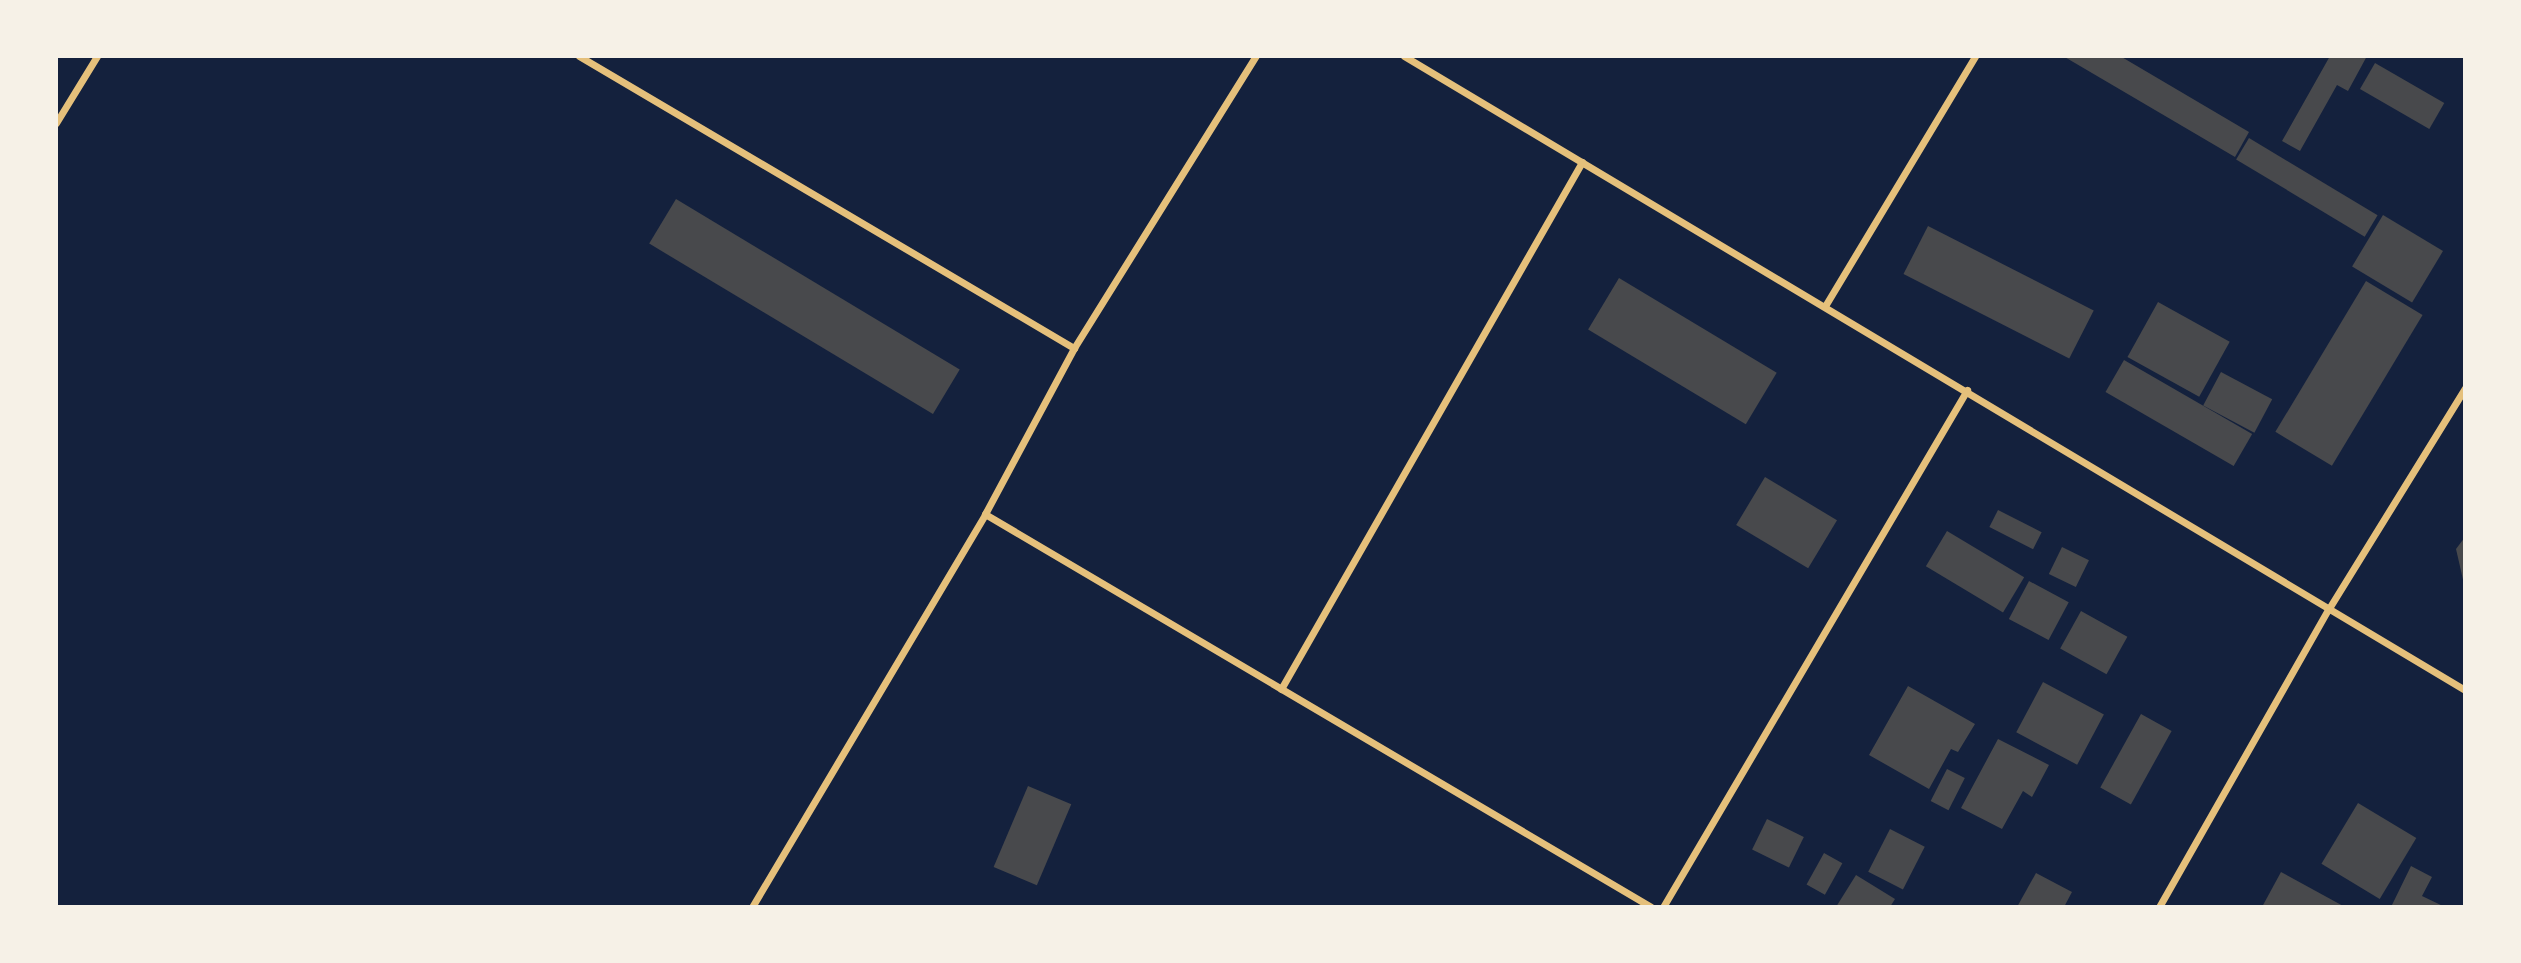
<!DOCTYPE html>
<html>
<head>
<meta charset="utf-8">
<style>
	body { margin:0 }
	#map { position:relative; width:2521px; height:963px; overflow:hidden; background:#14213d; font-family:Merriweather,serif }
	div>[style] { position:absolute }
	.building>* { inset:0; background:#48494c; transform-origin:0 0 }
	.minor>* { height:7px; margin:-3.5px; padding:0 3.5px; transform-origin:3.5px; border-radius:3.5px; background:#e5c07b }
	span { translate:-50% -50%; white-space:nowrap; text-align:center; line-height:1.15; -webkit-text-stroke:7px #f6f1e7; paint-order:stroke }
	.frame { position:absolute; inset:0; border:58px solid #f6f1e7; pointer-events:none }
</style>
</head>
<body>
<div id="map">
	<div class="building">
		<div style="clip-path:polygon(2063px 56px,2120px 56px,2249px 132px,2235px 157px)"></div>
		<div style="clip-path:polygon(2330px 56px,2367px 56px,2348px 91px,2337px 85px,2300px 151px,2282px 141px)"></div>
		<div style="left:2375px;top:63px;width:80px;height:30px;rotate:30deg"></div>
		<div style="left:2249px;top:138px;width:150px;height:25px;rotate:31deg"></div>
		<div style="left:676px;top:199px;width:331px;height:52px;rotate:31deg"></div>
		<div style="left:2383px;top:215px;width:70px;height:60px;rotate:31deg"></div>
		<div style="left:1928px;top:226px;width:186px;height:54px;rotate:27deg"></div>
		<div style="left:1619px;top:278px;width:184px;height:60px;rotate:31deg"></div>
		<div style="left:2366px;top:281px;width:66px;height:176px;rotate:31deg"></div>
		<div style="left:2158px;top:302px;width:82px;height:63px;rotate:29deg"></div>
		<div style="left:2124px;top:360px;width:148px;height:37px;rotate:30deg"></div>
		<div style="left:2221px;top:372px;width:58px;height:38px;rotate:28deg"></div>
		<div style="left:1765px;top:477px;width:84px;height:56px;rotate:31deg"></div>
		<div style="left:1998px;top:510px;width:49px;height:19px;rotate:27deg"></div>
		<div style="left:1947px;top:531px;width:90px;height:41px;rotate:31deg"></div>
		<div style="clip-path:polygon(2465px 537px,2465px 584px,2464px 584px,2456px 549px)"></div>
		<div style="left:2062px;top:547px;width:30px;height:30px;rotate:26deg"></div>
		<div style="left:2029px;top:581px;width:45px;height:43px;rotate:28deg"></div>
		<div style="left:2081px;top:611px;width:53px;height:43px;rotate:29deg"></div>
		<div style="left:2043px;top:682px;width:69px;height:57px;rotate:28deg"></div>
		<div style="clip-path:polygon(1908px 686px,1975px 724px,1958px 752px,1951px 749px,1929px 789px,1869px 755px)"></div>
		<div style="left:2141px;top:714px;width:35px;height:84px;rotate:29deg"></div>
		<div style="clip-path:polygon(1998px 739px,2049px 765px,2032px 797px,2023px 791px,2002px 829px,1961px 808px)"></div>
		<div style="left:1947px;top:769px;width:20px;height:36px;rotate:27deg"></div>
		<div style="left:1028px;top:786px;width:47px;height:88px;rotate:23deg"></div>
		<div style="left:2358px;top:803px;width:68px;height:71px;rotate:31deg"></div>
		<div style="left:1767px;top:819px;width:41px;height:34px;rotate:26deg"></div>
		<div style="left:1890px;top:829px;width:39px;height:48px;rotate:27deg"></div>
		<div style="left:1824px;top:853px;width:21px;height:36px;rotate:29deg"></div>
		<div style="clip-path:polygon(2411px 866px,2432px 877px,2422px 896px,2445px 907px,2391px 907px)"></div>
		<div style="clip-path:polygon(2281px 872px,2345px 907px,2262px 907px)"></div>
		<div style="clip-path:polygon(2036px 873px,2072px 892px,2064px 907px,2017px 907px)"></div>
		<div style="clip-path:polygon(1856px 875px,1895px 899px,1890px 907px,1836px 907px)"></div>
	</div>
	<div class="minor">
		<div style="left:579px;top:56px;width:575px;rotate:30.54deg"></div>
		<div style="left:1404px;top:56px;width:1236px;rotate:30.86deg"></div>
		<div style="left:56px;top:123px;width:79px;rotate:-58.5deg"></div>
		<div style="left:1825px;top:306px;width:292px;rotate:-59deg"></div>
		<div style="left:985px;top:514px;width:773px;rotate:30.54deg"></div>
		<div style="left:1281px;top:689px;width:607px;rotate:-60.27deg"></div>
		<div style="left:752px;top:907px;width:457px;rotate:-59.3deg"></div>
		<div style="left:985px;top:514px;width:188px;rotate:-61.8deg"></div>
		<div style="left:1074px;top:348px;width:344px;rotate:-58.1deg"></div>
		<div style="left:1663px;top:907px;width:600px;rotate:-59.54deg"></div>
		<div style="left:2159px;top:907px;width:342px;rotate:-60.4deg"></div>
		<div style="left:2328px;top:610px;width:261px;rotate:-58.3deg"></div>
	</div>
	<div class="frame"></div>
</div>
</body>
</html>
